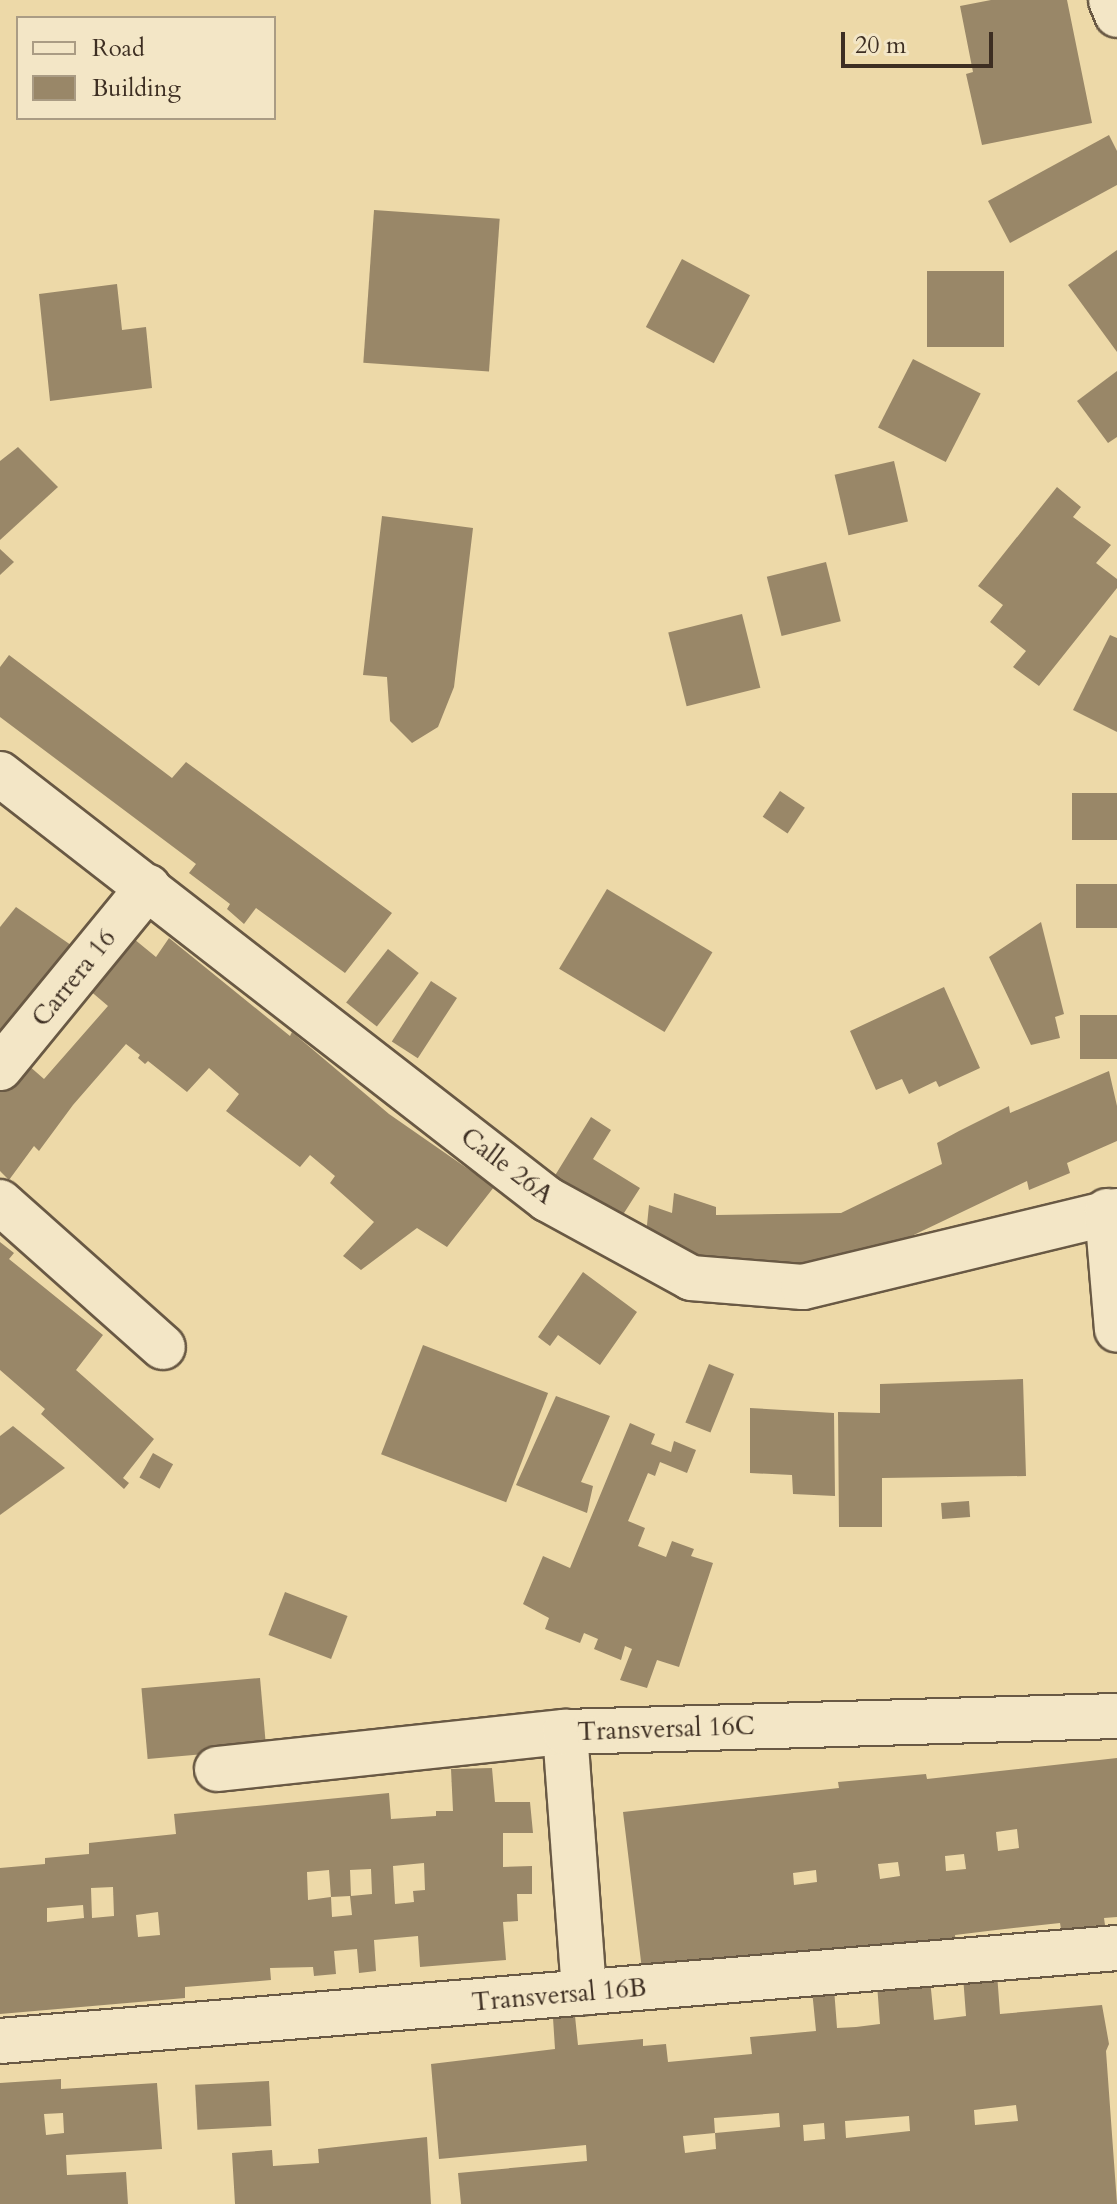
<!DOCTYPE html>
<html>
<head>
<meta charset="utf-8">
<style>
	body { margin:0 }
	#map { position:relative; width:1117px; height:2204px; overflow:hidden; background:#edd9a8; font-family:Cardo,serif }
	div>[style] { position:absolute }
	.building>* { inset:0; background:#998768; transform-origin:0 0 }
	.roads { filter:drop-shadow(2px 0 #695944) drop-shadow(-2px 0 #695944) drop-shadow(0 2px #695944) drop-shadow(0 -2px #695944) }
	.minor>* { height:44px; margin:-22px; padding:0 22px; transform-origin:22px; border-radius:22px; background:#f3e6c6 }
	span { translate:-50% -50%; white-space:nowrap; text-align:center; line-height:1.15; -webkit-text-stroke:8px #f3e6c6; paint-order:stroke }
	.street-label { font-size:26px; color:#3d2e22 }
	.legend { position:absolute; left:16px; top:16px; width:260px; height:104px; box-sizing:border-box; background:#f3e6c6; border:2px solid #aa9c84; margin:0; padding:10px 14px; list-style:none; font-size:24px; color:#3d2e22 }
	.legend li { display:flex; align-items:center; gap:16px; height:40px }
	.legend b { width:40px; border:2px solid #aa9c84 }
	.scale { position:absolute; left:841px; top:32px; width:152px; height:36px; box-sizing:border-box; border:4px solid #3d2e22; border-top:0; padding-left:10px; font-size:24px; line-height:28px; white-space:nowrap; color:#3d2e22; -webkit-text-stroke:6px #f3e6c6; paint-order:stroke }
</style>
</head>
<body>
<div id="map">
	<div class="building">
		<div style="clip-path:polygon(991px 0,1067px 0,1092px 123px,982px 145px,966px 74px,973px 72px,960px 6px)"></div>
		<div style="clip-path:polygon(1109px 135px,1117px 151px,1117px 185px,1010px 243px,988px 201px)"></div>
		<div style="left:374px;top:210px;width:126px;height:153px;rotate:4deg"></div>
		<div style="clip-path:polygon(1117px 250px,1117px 352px,1068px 285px)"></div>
		<div style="left:682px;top:259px;width:77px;height:77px;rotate:28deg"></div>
		<div style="left:927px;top:271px;width:77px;height:76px"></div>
		<div style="clip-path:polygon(117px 284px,122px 330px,146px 327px,152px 388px,50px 401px,39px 294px)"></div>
		<div style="left:913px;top:359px;width:76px;height:77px;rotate:27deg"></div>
		<div style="clip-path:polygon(1117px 371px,1117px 437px,1108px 443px,1077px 401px)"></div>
		<div style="clip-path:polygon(18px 447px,58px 487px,0 540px,0 461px)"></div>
		<div style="left:894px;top:461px;width:62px;height:61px;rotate:77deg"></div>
		<div style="clip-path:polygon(1057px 487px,1081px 507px,1073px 517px,1111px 545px,1096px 563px,1117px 579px,1117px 588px,1039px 686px,1013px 667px,1026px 651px,990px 622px,1003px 605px,978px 586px)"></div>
		<div style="clip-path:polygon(382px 516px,473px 528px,454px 687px,438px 727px,412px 743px,390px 721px,387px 677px,363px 675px)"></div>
		<div style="clip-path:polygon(0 549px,14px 562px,0 575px)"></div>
		<div style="left:826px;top:562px;width:61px;height:61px;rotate:76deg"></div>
		<div style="left:742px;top:614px;width:76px;height:76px;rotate:76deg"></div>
		<div style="clip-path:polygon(1110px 635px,1117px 638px,1117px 732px,1073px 710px)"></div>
		<div style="clip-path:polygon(9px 655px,172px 778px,186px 762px,392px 913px,345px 973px,256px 908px,244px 924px,227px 909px,230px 904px,189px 873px,196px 864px,0 717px,0 667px)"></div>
		<div style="left:780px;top:791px;width:30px;height:31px;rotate:34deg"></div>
		<div style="left:1117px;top:793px;width:47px;height:45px;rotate:90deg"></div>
		<div style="left:1117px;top:884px;width:44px;height:41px;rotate:90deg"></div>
		<div style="left:607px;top:889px;width:123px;height:93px;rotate:31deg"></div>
		<div style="clip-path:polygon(16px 907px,81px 952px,0 1048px,0 927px)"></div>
		<div style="clip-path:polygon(1041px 922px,1064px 1014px,1055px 1017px,1060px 1038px,1031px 1045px,989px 957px)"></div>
		<div style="clip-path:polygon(169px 938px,290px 1036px,292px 1032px,389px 1114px,494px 1187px,447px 1247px,417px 1228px,361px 1270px,343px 1256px,374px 1222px,330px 1183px,335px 1176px,310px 1155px,300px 1167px,226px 1111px,239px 1094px,209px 1068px,187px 1092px,148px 1061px,145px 1064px,138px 1058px,140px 1055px,126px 1044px,73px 1105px,39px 1151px,34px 1146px,9px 1180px,0 1171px,0 1087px,20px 1058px,44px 1079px,108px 1006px,88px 989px,134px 939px,156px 957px)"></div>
		<div style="left:388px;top:949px;width:39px;height:68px;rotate:38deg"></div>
		<div style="left:431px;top:981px;width:31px;height:72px;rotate:33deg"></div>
		<div style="clip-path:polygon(944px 987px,980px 1068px,939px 1087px,936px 1081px,909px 1094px,902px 1079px,876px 1090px,850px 1031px)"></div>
		<div style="left:1117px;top:1015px;width:44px;height:37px;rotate:90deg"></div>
		<div style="clip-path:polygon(1109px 1071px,1117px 1106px,1117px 1141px,1067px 1163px,1070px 1173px,1029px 1190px,1027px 1181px,899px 1242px,814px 1265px,773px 1265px,711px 1259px,646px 1235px,649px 1205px,672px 1213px,674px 1193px,716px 1207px,716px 1215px,841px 1213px,942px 1164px,937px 1143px,959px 1131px,1009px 1106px,1010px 1113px)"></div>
		<div style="clip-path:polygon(591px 1117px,611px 1130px,593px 1159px,640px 1188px,617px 1224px,551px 1182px)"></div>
		<div style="clip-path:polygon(0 1242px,14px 1253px,9px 1259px,103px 1335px,76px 1370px,154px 1439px,123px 1478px,129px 1483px,124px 1489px,41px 1414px,45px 1409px,0 1370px)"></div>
		<div style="clip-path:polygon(583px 1272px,637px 1312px,600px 1365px,558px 1335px,550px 1346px,538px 1337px)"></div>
		<div style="left:423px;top:1345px;width:134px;height:117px;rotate:21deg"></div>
		<div style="left:709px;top:1364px;width:27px;height:63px;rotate:22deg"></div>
		<div style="clip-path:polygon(1023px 1379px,1026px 1476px,882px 1478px,882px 1527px,839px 1527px,838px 1412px,880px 1413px,880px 1384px)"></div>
		<div style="clip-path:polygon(556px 1396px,610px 1416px,581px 1482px,593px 1486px,587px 1513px,516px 1485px)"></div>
		<div style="clip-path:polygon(750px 1408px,834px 1413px,835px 1496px,793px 1494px,792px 1475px,750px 1473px)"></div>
		<div style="clip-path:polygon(630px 1423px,655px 1434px,651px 1444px,671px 1452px,674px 1441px,696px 1450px,687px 1473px,660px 1462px,655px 1476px,648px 1473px,628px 1521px,645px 1528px,638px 1546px,666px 1557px,672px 1541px,694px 1549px,691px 1556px,713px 1563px,679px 1667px,657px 1660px,647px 1688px,620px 1680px,632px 1649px,625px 1646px,621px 1660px,594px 1649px,598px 1639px,584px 1633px,580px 1643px,545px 1629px,549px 1618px,523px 1604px,543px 1556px,570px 1568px)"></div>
		<div style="clip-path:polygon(13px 1426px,65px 1468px,0 1515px,0 1436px)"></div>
		<div style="left:153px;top:1453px;width:23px;height:28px;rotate:29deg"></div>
		<div style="left:969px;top:1501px;width:16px;height:28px;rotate:86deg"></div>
		<div style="left:285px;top:1592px;width:67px;height:46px;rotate:21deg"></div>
		<div style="left:260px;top:1678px;width:71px;height:119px;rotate:85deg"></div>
		<div style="clip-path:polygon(evenodd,1117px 1758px,1117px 1917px,1104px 1918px,1105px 1925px,1061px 1929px,1060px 1923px,996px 1930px,955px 1935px,956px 1944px,643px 1978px,623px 1812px,839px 1788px,838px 1782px,926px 1774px,927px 1779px,1117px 1758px,1017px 1829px,1019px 1848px,998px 1851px,996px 1832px,1017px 1829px,1117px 1758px,964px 1854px,966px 1869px,946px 1871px,945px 1856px,964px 1854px,1117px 1758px,898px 1862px,900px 1876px,880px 1879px,878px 1864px,898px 1862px,1117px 1758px,816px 1870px,817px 1882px,794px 1885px,793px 1873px,816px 1870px)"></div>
		<div style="clip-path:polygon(evenodd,492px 1768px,495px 1802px,530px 1802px,533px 1833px,503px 1833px,503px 1867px,532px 1866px,532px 1894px,517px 1894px,518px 1921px,503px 1922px,506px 1960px,420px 1967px,418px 1936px,374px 1940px,376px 1971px,359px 1973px,357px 1949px,334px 1951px,336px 1974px,314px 1976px,313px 1967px,270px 1968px,271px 1980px,185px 1987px,185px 1998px,0 2014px,0 1868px,45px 1864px,45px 1858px,89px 1854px,89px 1843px,176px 1834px,174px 1814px,389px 1793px,391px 1819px,436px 1816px,436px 1811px,453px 1811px,451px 1769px,492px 1768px,424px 1863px,425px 1890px,413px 1891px,414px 1902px,395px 1904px,393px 1866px,424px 1863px,492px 1768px,371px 1869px,372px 1894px,351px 1896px,350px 1870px,371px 1869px,492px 1768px,329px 1870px,331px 1897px,350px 1896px,352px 1915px,332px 1917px,331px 1897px,308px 1900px,307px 1872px,329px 1870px,492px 1768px,113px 1887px,114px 1916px,92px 1918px,91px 1888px,113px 1887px,492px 1768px,83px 1905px,84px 1918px,47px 1922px,47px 1908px,83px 1905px,492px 1768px,158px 1912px,160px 1935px,138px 1937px,136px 1915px,158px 1912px)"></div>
		<div style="clip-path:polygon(evenodd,997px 1973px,1000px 2014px,1102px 2005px,1109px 2044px,1106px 2051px,1117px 2204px,461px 2204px,458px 2173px,587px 2161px,586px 2145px,439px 2159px,431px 2064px,555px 2049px,553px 2018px,575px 2016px,578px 2045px,643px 2039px,643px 2046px,666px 2044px,668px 2062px,752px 2054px,750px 2037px,816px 2031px,812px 1990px,834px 1988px,837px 2028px,856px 2027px,880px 2024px,877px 1984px,930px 1979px,934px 2020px,966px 2016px,963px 1976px,997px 1973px,1016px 2105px,1018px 2121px,975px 2125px,974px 2110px,1016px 2105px,997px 1973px,779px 2113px,780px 2127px,715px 2133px,716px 2149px,685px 2153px,683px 2136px,715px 2133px,714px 2118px,779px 2113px,997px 1973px,909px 2116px,910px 2131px,846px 2138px,845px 2121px,909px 2116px,997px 1973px,824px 2123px,825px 2139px,804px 2141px,803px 2125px,824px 2123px)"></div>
		<div style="clip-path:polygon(evenodd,61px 2079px,61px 2089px,157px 2083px,162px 2149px,66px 2155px,67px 2175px,126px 2172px,128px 2204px,0 2204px,0 2083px,61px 2079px,63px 2113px,64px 2133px,46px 2135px,44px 2114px,63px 2113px)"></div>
		<div style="left:269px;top:2081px;width:45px;height:74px;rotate:87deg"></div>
		<div style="clip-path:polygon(427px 2137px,431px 2204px,235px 2204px,232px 2153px,272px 2150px,273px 2166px,319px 2163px,318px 2149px)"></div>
	</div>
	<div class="roads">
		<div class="minor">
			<div style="left:1111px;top:0;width:16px;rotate:68deg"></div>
			<div style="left:0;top:774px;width:693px;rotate:37.85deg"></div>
			<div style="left:547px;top:1199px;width:164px;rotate:28.7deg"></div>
			<div style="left:691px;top:1278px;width:112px;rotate:4.6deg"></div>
			<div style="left:803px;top:1287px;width:323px;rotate:-13.6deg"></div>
			<div style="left:0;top:1068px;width:234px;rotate:-50.7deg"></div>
			<div style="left:0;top:1202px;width:218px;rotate:41.7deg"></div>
			<div style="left:1107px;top:1211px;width:119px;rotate:85.2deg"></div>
			<div style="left:565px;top:1732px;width:261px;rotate:85.8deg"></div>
			<div style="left:217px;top:1769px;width:350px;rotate:-6.1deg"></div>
			<div style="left:565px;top:1732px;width:552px;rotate:-1.66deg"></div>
			<div style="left:0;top:2041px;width:1121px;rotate:-4.76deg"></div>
		</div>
	</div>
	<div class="street-label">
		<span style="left:74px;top:978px;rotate:-51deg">Carrera 16</span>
		<span style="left:507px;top:1166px;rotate:37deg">Calle 26A</span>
		<span style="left:666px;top:1729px;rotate:-2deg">Transversal 16C</span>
		<span style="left:559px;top:1995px;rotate:-5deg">Transversal 16B</span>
	</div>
	<ul class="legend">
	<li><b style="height:10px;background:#f3e6c6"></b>Road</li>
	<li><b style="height:22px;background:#998768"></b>Building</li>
	</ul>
	<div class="scale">20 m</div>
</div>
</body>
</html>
